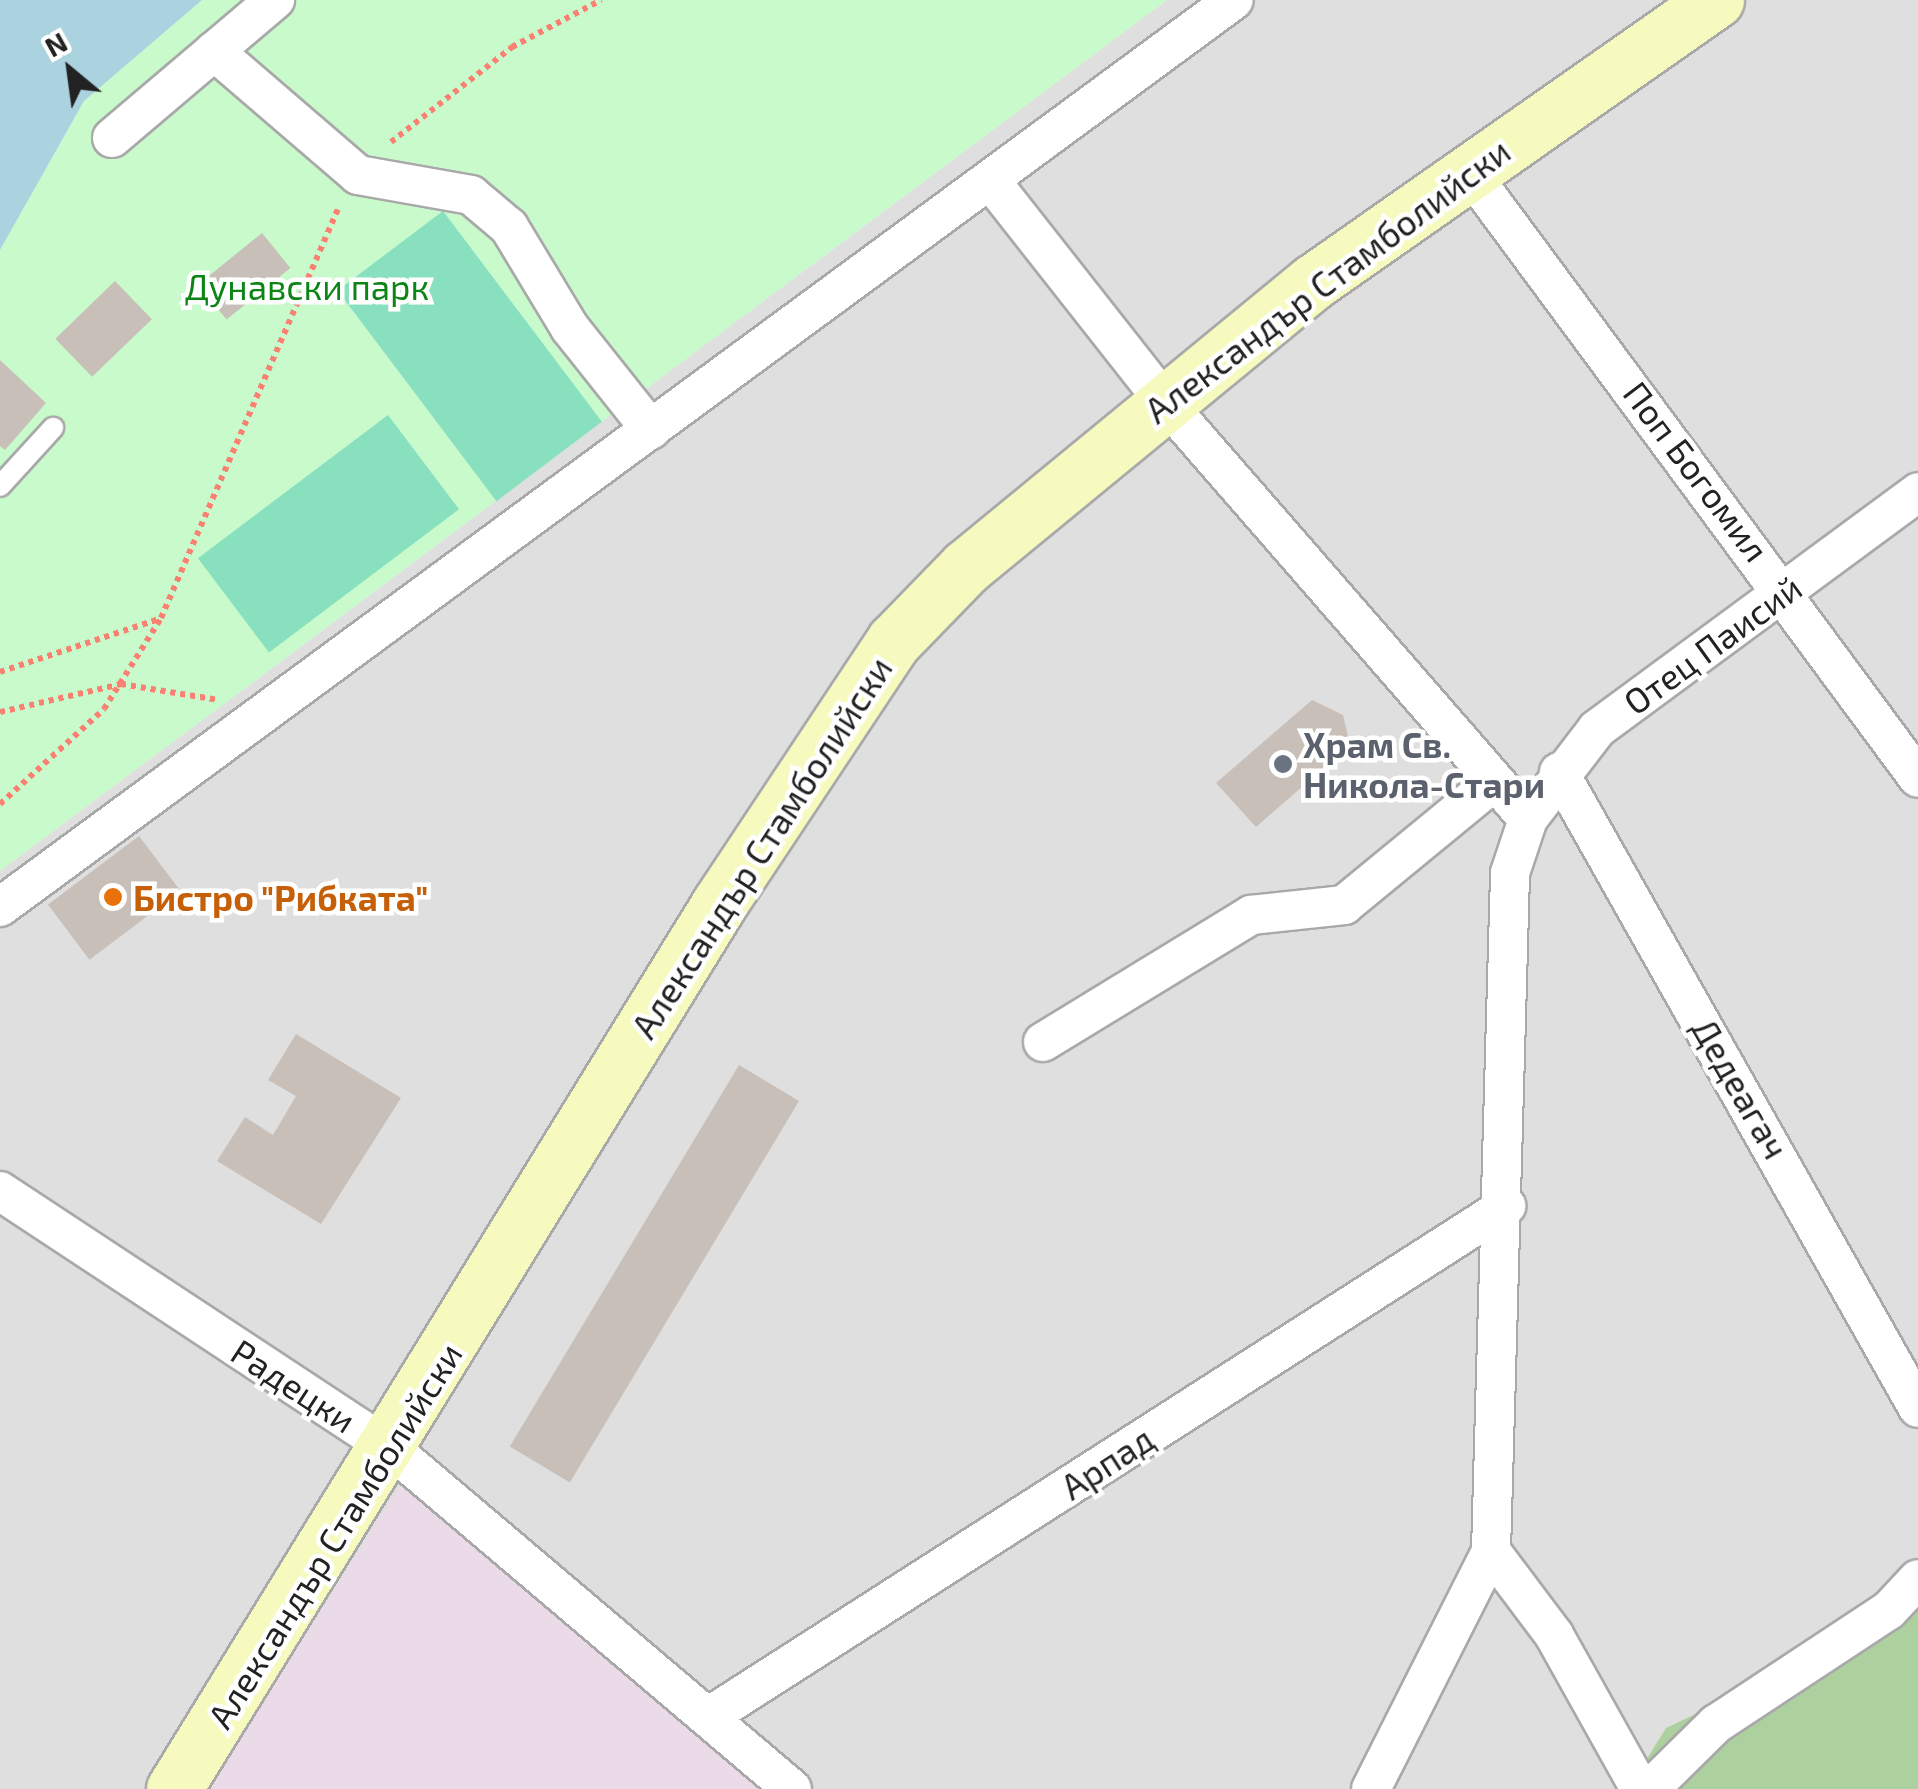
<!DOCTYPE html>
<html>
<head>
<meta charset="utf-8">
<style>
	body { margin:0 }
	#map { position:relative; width:1918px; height:1789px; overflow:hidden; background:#f2efe9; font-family:"Exo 2",sans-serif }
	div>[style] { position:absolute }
	.residential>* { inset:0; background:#e0dfdf }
	.industrial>* { inset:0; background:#ebdbe8 }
	.forest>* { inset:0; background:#add19e }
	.park>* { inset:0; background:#c8facc }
	.pitch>* { inset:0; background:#88e0be; transform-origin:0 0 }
	.water>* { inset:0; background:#aad3df }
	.building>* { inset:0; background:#c7bfb8; transform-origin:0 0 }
	.path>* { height:6px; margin-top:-3px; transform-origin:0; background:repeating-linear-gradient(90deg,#fa8072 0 5px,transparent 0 10px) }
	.roads { filter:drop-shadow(2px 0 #a9a9a9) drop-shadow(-2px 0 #a9a9a9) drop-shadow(0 2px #a9a9a9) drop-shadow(0 -2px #a9a9a9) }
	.lane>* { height:20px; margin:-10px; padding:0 10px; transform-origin:10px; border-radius:10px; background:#fff }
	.street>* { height:38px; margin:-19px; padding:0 19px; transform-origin:19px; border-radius:19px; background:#fff }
	.secondary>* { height:55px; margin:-27.5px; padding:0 27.5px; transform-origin:27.5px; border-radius:27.5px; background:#f7fabf }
	.dots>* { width:28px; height:28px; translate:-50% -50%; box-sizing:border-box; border:5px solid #fff; border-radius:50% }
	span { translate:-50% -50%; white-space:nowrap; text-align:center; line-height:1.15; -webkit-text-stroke:9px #fff; paint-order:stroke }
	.street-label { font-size:35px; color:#222 }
	.park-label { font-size:35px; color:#0c8416 }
	.worship-label { font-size:35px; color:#5b616d; font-weight:700 }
	.left { translate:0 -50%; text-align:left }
	.food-label { font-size:35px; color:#c56008; font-weight:700 }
	.north { position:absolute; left:20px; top:20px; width:100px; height:100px; -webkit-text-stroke:8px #fff; paint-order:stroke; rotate:331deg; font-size:28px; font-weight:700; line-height:40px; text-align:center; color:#222 }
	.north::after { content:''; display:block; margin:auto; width:35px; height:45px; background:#222; clip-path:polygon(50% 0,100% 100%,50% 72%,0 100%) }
</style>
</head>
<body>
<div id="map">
	<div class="residential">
		<div style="clip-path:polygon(1167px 0,1918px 0,1918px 1789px,0 1789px,0 871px)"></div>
	</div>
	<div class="industrial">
		<div style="clip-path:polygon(412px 1468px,803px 1789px,207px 1789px)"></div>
	</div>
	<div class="forest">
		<div style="clip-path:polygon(1918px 1609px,1918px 1789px,1628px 1789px,1666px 1728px)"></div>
	</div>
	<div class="park">
		<div style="clip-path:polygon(202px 0,1167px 0,0 871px,0 250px,84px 101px)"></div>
	</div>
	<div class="pitch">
		<div style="left:443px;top:211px;width:264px;height:132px;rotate:53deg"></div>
		<div style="left:388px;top:415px;width:118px;height:238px;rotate:53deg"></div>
	</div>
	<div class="water">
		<div style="clip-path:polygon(0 0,202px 0,84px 101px,0 250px)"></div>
	</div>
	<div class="building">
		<div style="left:262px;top:233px;width:45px;height:82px;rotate:51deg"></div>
		<div style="left:115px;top:281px;width:53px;height:83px;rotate:46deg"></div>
		<div style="clip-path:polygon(0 360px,46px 403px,5px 450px,0 446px)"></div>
		<div style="clip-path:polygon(1312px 700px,1343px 715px,1350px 745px,1256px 827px,1216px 783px)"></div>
		<div style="left:139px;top:836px;width:69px;height:114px;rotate:53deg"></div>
		<div style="clip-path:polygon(296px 1034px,401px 1098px,321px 1224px,217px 1161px,245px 1117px,273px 1135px,296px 1096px,268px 1080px)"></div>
		<div style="left:739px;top:1065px;width:70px;height:445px;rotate:31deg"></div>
	</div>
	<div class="path">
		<div style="left:391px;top:142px;width:154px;rotate:-38.1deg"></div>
		<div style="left:512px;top:47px;width:101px;rotate:-27.8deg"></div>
		<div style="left:0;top:672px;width:168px;rotate:-18.4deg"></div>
		<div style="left:0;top:712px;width:124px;rotate:-13deg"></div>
		<div style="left:121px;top:684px;width:99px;rotate:9.3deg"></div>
		<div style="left:0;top:804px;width:141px;rotate:-42.4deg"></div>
		<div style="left:104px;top:709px;width:107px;rotate:-57.9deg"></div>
		<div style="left:161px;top:618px;width:450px;rotate:-66.6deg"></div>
	</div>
	<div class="roads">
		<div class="lane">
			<div style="left:0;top:486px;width:79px;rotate:-47.6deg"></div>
		</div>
		<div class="street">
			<div style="left:214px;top:51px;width:190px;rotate:40.7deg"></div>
			<div style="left:358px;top:175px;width:115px;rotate:10deg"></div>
			<div style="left:471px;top:195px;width:50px;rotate:40.1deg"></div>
			<div style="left:509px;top:227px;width:118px;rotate:58.9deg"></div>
			<div style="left:570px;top:328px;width:130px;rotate:51.5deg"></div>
			<div style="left:112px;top:138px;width:214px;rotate:-40.3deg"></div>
			<div style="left:1468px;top:170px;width:756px;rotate:53.49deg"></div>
			<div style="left:990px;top:180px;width:281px;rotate:51.8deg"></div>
			<div style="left:1164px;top:401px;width:554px;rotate:48.95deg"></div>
			<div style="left:1559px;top:772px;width:730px;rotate:60.56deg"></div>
			<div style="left:0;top:907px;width:1531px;rotate:-36.32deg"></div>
			<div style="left:1043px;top:1042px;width:244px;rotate:-31.4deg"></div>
			<div style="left:1251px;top:915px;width:94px;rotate:-6.1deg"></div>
			<div style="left:1344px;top:905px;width:195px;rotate:-39.4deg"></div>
			<div style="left:0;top:1191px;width:467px;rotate:33.4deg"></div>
			<div style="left:390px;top:1448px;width:527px;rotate:40.31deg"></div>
			<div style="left:1491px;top:1551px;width:105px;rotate:53.1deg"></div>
			<div style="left:1554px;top:1635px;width:176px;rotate:60.8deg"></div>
			<div style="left:708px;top:1717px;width:948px;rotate:-32.63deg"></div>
			<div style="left:1371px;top:1789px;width:267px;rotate:-63.2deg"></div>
			<div style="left:1491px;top:1551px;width:678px;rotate:-88.39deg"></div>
			<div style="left:1510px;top:873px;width:57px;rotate:-71.6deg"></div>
			<div style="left:1528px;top:819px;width:113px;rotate:-52.5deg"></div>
			<div style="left:1597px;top:729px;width:399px;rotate:-36.4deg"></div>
			<div style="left:1650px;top:1789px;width:93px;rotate:-44.6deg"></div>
			<div style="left:1716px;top:1724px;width:207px;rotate:-33.4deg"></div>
			<div style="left:1889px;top:1610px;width:42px;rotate:-46.9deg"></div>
		</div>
		<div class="secondary">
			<div style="left:174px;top:1789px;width:1039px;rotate:-58.37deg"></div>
			<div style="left:719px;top:904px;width:316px;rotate:-56.4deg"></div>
			<div style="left:894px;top:641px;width:103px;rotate:-45.8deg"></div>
			<div style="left:966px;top:567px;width:449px;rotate:-39.4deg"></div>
			<div style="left:1313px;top:282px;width:492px;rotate:-35deg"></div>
		</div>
	</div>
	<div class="dots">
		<div style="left:1283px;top:764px;background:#6b7280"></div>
		<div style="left:113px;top:897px;background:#e8710a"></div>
	</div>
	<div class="street-label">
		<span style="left:1327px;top:280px;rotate:-37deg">Александър Стамболийски</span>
		<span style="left:1697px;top:471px;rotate:53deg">Поп Богомил</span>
		<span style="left:1712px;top:644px;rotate:-36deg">Отец Паисий</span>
		<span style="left:761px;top:847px;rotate:-57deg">Александър Стамболийски</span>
		<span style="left:1741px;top:1088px;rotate:60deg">Дедеагач</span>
		<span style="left:294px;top:1385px;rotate:33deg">Радецки</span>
		<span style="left:1107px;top:1462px;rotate:-33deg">Арпад</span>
		<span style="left:334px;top:1535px;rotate:-58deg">Александър Стамболийски</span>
	</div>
	<div class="park-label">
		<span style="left:307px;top:286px">Дунавски парк</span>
	</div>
	<div class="worship-label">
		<span class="left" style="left:1303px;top:764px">Храм Св.<br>Никола-Стари</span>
	</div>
	<div class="food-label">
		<span class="left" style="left:133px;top:897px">Бистро "Рибката"</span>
	</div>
	<div class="north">N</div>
</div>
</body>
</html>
